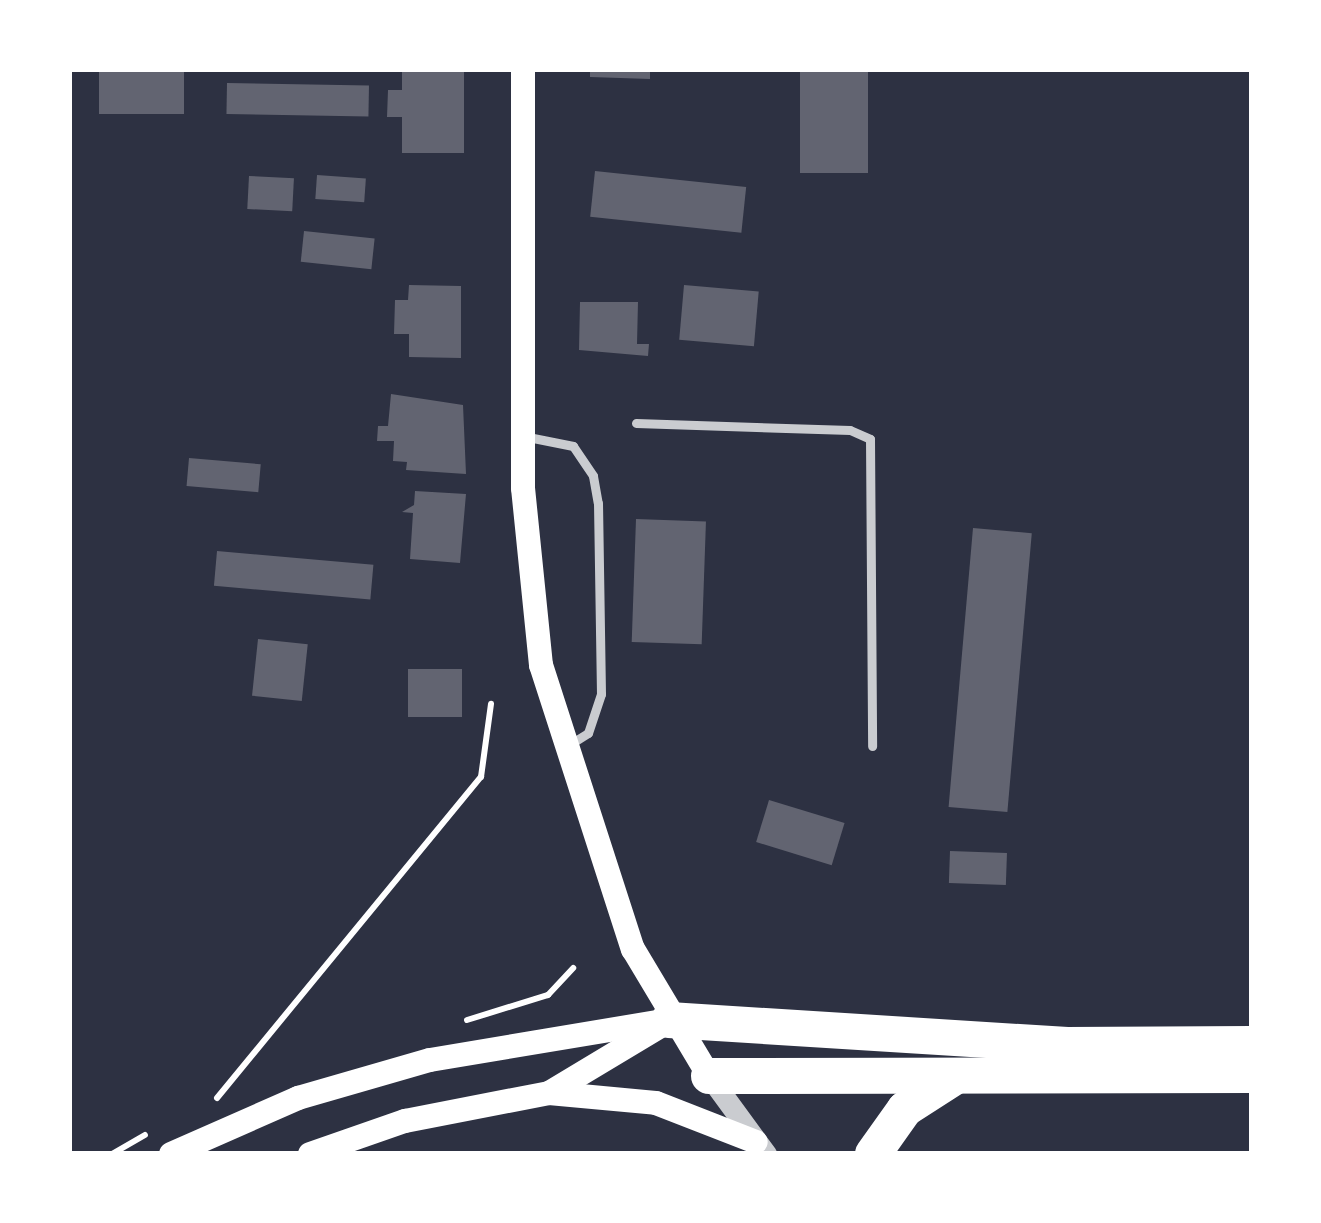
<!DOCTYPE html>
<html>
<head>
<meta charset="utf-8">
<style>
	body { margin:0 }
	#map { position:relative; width:1321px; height:1223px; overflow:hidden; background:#2d3142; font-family:"Fira Sans",sans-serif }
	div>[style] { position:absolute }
	.building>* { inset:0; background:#626471; transform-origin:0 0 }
	.path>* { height:6px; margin:-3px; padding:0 3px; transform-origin:3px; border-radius:3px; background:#fff }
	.service>* { height:9px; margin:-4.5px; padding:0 4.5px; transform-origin:4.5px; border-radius:4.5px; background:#caccd0 }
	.tertiary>* { height:21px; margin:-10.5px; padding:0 10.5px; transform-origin:10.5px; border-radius:10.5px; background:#caccd0 }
	.secondary>* { height:24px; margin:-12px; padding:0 12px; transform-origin:12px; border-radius:12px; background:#fff }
	.motorway>* { height:36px; margin:-18px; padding:0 18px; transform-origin:18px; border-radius:18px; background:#fff }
	span { translate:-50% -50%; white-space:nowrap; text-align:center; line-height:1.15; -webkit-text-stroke:10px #fff; paint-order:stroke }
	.frame { position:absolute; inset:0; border:72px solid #fff; pointer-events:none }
</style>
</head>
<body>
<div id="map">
	<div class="building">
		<div style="left:99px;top:69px;width:85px;height:45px"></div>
		<div style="clip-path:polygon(590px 69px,650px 69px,650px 79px,590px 77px)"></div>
		<div style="left:800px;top:69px;width:68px;height:104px"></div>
		<div style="clip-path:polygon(402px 71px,464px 72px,464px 153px,402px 153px,402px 117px,387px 117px,388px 90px,402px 90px)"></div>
		<div style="left:227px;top:83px;width:142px;height:31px;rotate:1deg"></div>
		<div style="left:595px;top:171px;width:152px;height:46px;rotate:6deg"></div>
		<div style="left:317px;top:175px;width:49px;height:24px;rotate:4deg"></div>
		<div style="left:249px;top:176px;width:45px;height:33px;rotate:3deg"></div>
		<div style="left:304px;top:231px;width:71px;height:31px;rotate:6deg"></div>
		<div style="clip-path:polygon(409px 285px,461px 286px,461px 358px,409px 357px,409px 334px,394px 334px,395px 300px,408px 300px)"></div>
		<div style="left:684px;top:285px;width:75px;height:55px;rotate:5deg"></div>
		<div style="clip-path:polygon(580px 302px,638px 302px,637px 344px,649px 344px,648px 356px,579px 350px)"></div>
		<div style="clip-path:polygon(391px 394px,463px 405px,466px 474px,406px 470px,407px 462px,393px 461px,394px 441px,377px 441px,378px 426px,388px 426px)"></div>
		<div style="left:189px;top:458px;width:72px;height:28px;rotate:5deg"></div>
		<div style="clip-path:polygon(415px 491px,466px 494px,460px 563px,410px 559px,413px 513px,402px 512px,414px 505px)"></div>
		<div style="left:636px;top:519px;width:70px;height:123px;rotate:2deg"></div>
		<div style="left:973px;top:528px;width:59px;height:280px;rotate:5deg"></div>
		<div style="left:217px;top:551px;width:157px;height:35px;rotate:5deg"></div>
		<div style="left:258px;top:639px;width:50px;height:57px;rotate:6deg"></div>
		<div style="left:408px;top:669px;width:54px;height:48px"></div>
		<div style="left:769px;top:800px;width:79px;height:44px;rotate:17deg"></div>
		<div style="left:950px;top:851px;width:57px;height:32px;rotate:2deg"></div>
	</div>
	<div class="path">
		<div style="left:467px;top:1020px;width:85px;rotate:-17.2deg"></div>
		<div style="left:548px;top:995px;width:37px;rotate:-47deg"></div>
		<div style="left:217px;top:1098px;width:416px;rotate:-50.6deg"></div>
		<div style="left:481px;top:777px;width:74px;rotate:-82.2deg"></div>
		<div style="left:112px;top:1154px;width:38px;rotate:-30deg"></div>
	</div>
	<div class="service">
		<div style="left:636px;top:423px;width:214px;rotate:1.9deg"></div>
		<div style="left:850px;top:430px;width:22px;rotate:24deg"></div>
		<div style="left:870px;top:439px;width:307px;rotate:89.6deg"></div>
		<div style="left:528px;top:437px;width:46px;rotate:11.3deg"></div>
		<div style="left:573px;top:446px;width:36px;rotate:56deg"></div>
		<div style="left:593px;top:476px;width:27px;rotate:80deg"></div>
		<div style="left:598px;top:503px;width:191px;rotate:89.1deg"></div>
		<div style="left:601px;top:694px;width:41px;rotate:108.4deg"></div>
		<div style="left:588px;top:733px;width:22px;rotate:148deg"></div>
	</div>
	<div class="tertiary">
		<div style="left:709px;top:1076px;width:97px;rotate:53.8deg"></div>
	</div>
	<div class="secondary">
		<div style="left:523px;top:69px;width:419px;rotate:90deg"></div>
		<div style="left:523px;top:488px;width:178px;rotate:84.2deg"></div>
		<div style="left:541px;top:665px;width:299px;rotate:72.1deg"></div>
		<div style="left:633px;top:949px;width:148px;rotate:59.1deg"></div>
		<div style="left:549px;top:1093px;width:107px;rotate:5.3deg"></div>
		<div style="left:656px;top:1103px;width:107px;rotate:21.3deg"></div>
		<div style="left:171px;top:1154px;width:139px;rotate:-23.8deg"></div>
		<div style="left:298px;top:1098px;width:137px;rotate:-16.1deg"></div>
		<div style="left:430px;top:1060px;width:242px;rotate:-9.5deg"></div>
		<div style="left:310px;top:1154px;width:101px;rotate:-19.2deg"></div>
		<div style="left:405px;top:1121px;width:147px;rotate:-11deg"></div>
		<div style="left:549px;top:1093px;width:138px;rotate:-31deg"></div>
	</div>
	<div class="motorway">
		<div style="left:669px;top:1020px;width:399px;rotate:3.6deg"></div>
		<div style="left:1067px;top:1045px;width:185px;rotate:-0.3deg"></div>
		<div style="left:709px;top:1076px;width:543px;rotate:-0.11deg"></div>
		<div style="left:873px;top:1154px;width:55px;rotate:-54.6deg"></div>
		<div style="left:905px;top:1109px;width:57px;rotate:-32.9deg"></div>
	</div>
	<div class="frame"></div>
</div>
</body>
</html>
